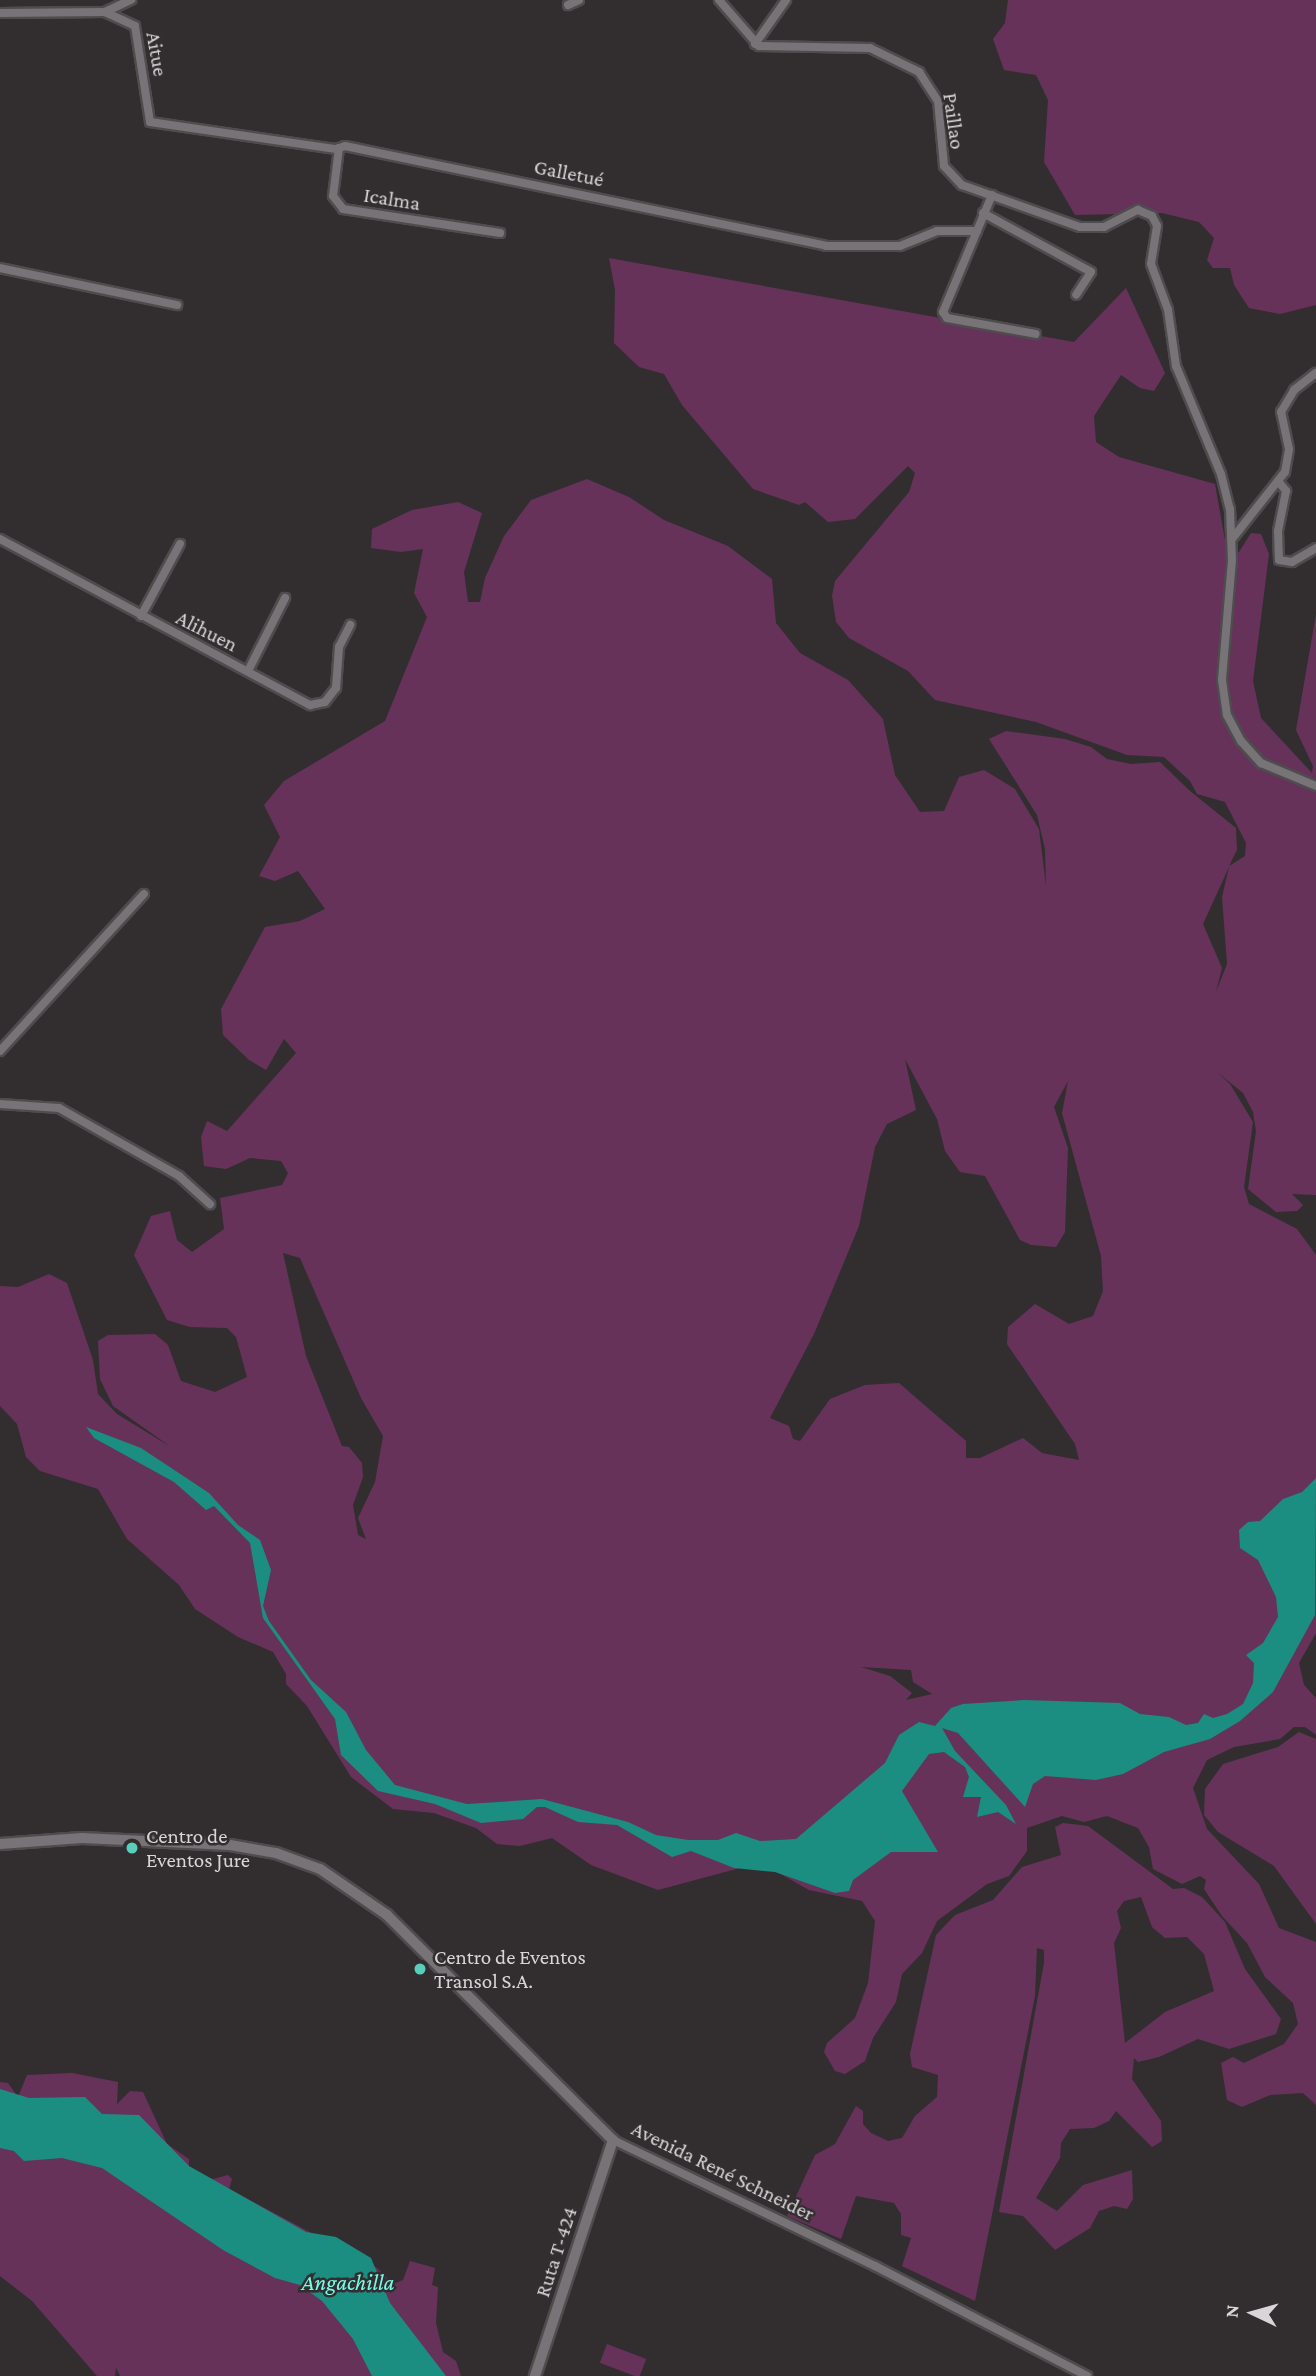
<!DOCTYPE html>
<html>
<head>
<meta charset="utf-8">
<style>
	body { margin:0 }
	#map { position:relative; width:1316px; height:2376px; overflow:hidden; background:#322e30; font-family:"Crimson Pro",serif }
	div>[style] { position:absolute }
	.green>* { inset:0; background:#66325a; transform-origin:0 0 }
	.water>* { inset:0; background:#1b8e81 }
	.roads { filter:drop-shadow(2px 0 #4e4c4e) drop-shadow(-2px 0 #4e4c4e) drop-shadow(0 2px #4e4c4e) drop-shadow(0 -2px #4e4c4e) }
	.minor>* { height:8px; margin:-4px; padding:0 4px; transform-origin:4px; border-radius:4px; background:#777376 }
	.tertiary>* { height:10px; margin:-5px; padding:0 5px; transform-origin:5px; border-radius:5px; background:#777376 }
	.dots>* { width:19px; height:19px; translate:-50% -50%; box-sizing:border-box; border:4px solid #322e30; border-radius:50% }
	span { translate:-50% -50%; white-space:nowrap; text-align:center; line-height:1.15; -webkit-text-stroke:5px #322e30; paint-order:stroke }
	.street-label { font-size:21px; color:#d8d6d8 }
	.poi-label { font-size:21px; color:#d8d6d8 }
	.left { translate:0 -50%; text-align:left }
	.water-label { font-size:23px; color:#76fde9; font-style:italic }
	.north { position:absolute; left:1218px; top:2278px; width:70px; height:70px; -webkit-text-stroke:5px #322e30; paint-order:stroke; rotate:275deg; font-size:19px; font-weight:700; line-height:28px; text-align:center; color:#d8d6d8 }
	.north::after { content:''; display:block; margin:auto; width:24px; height:32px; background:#d8d6d8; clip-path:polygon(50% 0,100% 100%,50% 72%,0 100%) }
</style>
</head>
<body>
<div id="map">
	<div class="green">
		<div style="clip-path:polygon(1008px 0,1316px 0,1316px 305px,1280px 314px,1249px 308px,1234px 285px,1230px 268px,1213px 268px,1207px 260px,1214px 238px,1199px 222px,1162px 213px,1075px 215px,1044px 162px,1048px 100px,1036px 75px,1004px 70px,993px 39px,1005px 23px)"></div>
		<div style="clip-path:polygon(evenodd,609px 258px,1074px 342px,1126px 288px,1165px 373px,1154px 391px,1140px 388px,1121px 375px,1094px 416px,1096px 442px,1119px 457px,1215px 484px,1228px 557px,1239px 552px,1251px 533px,1261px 534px,1269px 554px,1253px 681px,1261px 718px,1312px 773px,1313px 766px,1296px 730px,1316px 614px,1316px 1195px,1292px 1194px,1303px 1205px,1297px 1211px,1276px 1212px,1248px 1189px,1256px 1131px,1253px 1112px,1243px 1093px,1217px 1072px,1230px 1084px,1253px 1122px,1244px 1187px,1249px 1204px,1297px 1229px,1316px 1255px,1316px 1633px,1299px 1663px,1304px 1685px,1316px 1698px,1316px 1735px,1305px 1727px,1294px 1727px,1280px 1739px,1234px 1747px,1207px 1760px,1193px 1788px,1207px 1829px,1259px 1884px,1279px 1928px,1316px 1942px,1316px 2105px,1303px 2093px,1270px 2095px,1242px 2107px,1227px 2100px,1221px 2063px,1233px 2057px,1244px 2063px,1284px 2044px,1298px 2024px,1293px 2003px,1265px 1977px,1247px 1943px,1222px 1916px,1204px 1889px,1206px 1880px,1200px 1876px,1182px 1884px,1153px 1869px,1149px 1847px,1138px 1828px,1107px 1816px,1084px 1822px,1062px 1816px,1027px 1828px,1027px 1851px,1009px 1876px,987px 1884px,937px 1921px,922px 1953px,902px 1974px,896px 2002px,873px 2038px,865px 2061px,845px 2074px,835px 2071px,824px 2052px,827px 2043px,855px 2018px,868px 1983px,875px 1921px,862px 1901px,809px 1890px,777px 1872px,740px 1868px,658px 1890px,591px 1865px,552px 1838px,520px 1846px,497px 1844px,476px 1828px,434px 1813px,393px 1809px,351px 1777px,307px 1706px,286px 1684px,286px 1674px,273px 1652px,238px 1637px,195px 1609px,179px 1585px,127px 1539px,98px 1489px,40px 1471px,26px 1457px,17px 1424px,0 1406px,0 1286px,18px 1287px,49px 1274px,67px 1283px,93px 1360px,98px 1394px,117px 1414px,171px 1447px,113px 1406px,100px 1379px,98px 1341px,108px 1335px,155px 1334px,168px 1345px,181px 1381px,215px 1392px,247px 1377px,236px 1337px,227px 1328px,190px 1327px,167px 1320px,134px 1255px,151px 1216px,170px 1211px,177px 1240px,192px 1252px,224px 1229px,220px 1198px,282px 1185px,288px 1173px,281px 1161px,250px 1158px,226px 1169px,204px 1166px,201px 1137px,207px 1121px,227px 1131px,296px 1053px,284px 1039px,266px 1070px,249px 1060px,223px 1035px,221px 1009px,265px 927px,300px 921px,325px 909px,298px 871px,275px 881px,259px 876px,280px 837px,264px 805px,284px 781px,385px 721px,427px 617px,414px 593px,423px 549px,401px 552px,371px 548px,372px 529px,412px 510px,458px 502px,482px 513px,464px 572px,468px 602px,480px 602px,485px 578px,504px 536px,531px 500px,587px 479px,629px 497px,664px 520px,728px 546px,772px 579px,776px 623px,800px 653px,848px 680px,883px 719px,895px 775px,920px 812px,944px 811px,959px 777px,984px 770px,1015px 789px,1039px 829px,1046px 886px,1045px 849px,1037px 815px,989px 739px,1006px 731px,1065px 739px,1091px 747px,1107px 759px,1131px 764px,1160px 762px,1190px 791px,1236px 828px,1237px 850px,1229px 866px,1245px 856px,1246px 843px,1225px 802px,1197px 794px,1190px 781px,1164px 757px,1127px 755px,1036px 722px,935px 700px,908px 671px,849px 638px,836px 622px,832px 596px,835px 581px,909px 492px,915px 473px,908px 466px,855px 519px,828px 522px,805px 502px,799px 505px,753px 489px,682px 405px,664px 374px,639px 367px,614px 343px,615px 290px,609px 258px,1229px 867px,1222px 897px,1227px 964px,1216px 992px,1222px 968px,1203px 924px,1229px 867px,609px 258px,905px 1059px,937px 1119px,945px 1151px,960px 1172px,985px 1176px,1020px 1240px,1031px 1245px,1056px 1247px,1065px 1232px,1068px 1148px,1054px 1107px,1068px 1081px,1062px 1113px,1101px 1256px,1103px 1291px,1093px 1316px,1069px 1324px,1035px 1304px,1008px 1327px,1007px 1344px,1075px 1444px,1079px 1460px,1042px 1453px,1023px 1438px,980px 1458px,966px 1458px,966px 1441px,899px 1383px,865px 1385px,830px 1399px,800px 1441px,793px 1439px,789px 1426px,770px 1418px,814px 1334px,859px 1226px,875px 1147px,887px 1124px,916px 1110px,905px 1059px,609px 258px,283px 1253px,300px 1258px,361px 1398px,383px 1436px,375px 1482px,358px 1518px,366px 1539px,358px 1535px,353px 1505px,363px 1477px,362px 1463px,349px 1447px,342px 1446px,306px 1356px,283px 1253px,609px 258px,861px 1667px,911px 1670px,913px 1682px,932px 1694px,906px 1700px,912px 1693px,890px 1676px,861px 1667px)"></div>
		<div style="clip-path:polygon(1299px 1732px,1316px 1739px,1316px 1924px,1274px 1866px,1218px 1832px,1204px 1815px,1205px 1789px,1223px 1764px,1278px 1747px)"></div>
		<div style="clip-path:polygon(evenodd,1063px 1823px,1088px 1826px,1173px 1889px,1184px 1888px,1202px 1897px,1225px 1922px,1245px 1969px,1281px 2019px,1276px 2034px,1229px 2049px,1198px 2039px,1159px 2057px,1138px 2062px,1134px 2058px,1132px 2079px,1161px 2121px,1162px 2141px,1152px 2147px,1116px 2111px,1109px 2121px,1094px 2128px,1070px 2129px,1061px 2143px,1060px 2158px,1036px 2198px,1057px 2211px,1083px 2185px,1132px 2170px,1133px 2199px,1127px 2209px,1114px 2206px,1099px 2211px,1090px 2228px,1055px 2250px,1023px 2216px,999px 2212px,1044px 1963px,1044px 1950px,1037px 1948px,1035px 1996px,975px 2301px,902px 2266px,911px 2238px,901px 2235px,901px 2214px,894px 2203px,856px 2196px,841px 2239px,787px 2216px,815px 2155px,835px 2144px,856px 2106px,863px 2111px,863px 2124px,871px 2133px,888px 2141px,902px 2138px,915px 2116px,937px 2097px,938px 2075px,912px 2067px,910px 2054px,936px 1935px,955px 1915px,993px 1900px,1022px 1867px,1061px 1855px,1055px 1827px,1063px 1823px,1141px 1897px,1152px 1927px,1165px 1938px,1187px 1937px,1204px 1954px,1214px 1991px,1165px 2012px,1125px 2043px,1114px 1943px,1121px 1928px,1117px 1911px,1124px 1901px,1141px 1897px)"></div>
		<div style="clip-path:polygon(72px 2073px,118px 2082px,117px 2104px,130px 2091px,143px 2092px,167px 2144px,189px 2159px,189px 2173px,213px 2179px,228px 2175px,232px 2179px,229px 2189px,377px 2268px,393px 2284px,403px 2280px,410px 2261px,435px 2268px,432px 2285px,438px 2287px,436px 2323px,443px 2352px,456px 2361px,461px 2376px,120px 2376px,116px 2368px,115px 2376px,97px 2376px,32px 2301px,0 2276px,0 2082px,8px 2083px,18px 2097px,27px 2075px)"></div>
		<div style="left:607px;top:2344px;width:42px;height:20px;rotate:21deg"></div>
	</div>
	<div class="water">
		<div style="clip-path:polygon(86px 1427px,141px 1448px,209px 1493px,238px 1525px,260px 1540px,271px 1570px,263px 1606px,269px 1621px,311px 1680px,346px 1712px,366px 1750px,395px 1785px,467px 1804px,542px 1799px,628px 1822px,656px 1835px,688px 1840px,718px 1840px,736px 1833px,760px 1841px,796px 1839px,885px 1763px,899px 1735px,919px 1722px,935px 1726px,951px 1708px,963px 1704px,1024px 1700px,1120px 1703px,1140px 1714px,1169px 1717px,1186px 1725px,1198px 1723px,1204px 1714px,1213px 1718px,1227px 1714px,1243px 1704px,1253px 1683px,1254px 1663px,1246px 1655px,1263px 1643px,1278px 1617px,1276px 1597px,1258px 1560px,1240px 1548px,1239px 1530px,1248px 1522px,1260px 1521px,1283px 1499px,1302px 1492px,1316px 1478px,1315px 1615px,1273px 1692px,1240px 1721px,1210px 1739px,1164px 1752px,1123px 1774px,1096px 1780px,1045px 1776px,1033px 1784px,1025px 1807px,958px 1733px,942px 1728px,955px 1751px,1006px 1805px,1016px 1824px,998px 1812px,977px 1817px,981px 1797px,963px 1797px,969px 1777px,965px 1767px,944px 1752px,929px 1754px,902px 1791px,938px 1852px,891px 1852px,853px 1880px,849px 1891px,835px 1893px,775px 1872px,734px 1868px,691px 1851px,672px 1857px,617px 1825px,578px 1822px,545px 1807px,537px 1807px,523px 1819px,481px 1823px,435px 1804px,378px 1791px,341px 1755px,335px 1719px,263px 1618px,250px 1543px,214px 1506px,206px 1510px,174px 1482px,94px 1438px)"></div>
		<div style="clip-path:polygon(0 2089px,29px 2098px,85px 2097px,102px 2114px,139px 2115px,189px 2166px,306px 2232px,336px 2237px,371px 2258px,390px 2303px,446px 2376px,372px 2376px,353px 2339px,322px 2301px,300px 2285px,275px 2278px,223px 2250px,102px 2168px,62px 2158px,24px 2161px,14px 2151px,0 2148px)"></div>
	</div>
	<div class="roads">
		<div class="minor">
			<div style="left:719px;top:0;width:61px;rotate:49deg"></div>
			<div style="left:759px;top:46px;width:111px;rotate:1deg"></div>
			<div style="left:870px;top:48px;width:55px;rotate:26.1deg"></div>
			<div style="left:919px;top:72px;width:35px;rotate:57deg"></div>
			<div style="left:938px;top:101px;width:65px;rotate:84.7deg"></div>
			<div style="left:944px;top:166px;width:26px;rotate:47deg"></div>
			<div style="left:962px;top:185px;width:125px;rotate:19.6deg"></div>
			<div style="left:1080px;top:227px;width:24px"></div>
			<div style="left:1104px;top:227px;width:38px;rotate:-27deg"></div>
			<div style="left:1138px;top:210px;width:15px;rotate:23deg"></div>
			<div style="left:1152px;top:216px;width:11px;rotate:63deg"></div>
			<div style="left:1157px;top:226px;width:38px;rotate:99deg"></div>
			<div style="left:1151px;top:264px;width:49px;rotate:69.7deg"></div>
			<div style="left:1168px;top:310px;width:57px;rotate:81.9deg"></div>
			<div style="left:1176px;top:366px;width:117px;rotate:67.4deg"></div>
			<div style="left:1221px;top:474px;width:36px;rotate:76deg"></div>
			<div style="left:1230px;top:509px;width:51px;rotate:87.8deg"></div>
			<div style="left:1232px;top:560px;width:120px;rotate:94.8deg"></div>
			<div style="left:1222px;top:680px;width:35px;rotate:82deg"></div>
			<div style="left:1227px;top:715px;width:30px;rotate:62deg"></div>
			<div style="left:1241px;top:741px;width:30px;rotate:48deg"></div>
			<div style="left:1261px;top:763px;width:60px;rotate:22.7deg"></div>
			<div style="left:568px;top:5px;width:12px;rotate:-24deg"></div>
			<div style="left:105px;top:12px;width:33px;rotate:25deg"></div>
			<div style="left:135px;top:26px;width:97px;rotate:81.1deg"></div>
			<div style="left:150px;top:122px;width:188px;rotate:8.3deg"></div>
			<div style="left:336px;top:149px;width:9px;rotate:-18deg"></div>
			<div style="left:345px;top:146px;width:491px;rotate:11.7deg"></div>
			<div style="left:826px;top:246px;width:74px"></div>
			<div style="left:900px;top:246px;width:40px;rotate:-22deg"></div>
			<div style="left:937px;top:231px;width:40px"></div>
			<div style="left:0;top:13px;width:105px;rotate:-0.5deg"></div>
			<div style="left:105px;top:12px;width:29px;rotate:-25deg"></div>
			<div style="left:755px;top:44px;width:54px;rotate:-54.8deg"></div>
			<div style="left:339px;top:148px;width:48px;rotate:97.1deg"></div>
			<div style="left:333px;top:196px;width:16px;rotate:52deg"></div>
			<div style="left:343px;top:209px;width:159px;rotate:8.7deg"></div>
			<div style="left:992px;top:195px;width:127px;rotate:112.7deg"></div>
			<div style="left:943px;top:312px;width:7px;rotate:56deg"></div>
			<div style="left:947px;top:318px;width:90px;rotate:10.2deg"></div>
			<div style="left:983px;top:213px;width:123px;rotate:28.6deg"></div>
			<div style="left:1091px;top:272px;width:27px;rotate:123deg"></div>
			<div style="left:0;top:268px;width:181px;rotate:11.8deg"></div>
			<div style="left:1278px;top:481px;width:13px;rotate:51deg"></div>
			<div style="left:1286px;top:491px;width:41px;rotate:101.3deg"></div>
			<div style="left:1278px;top:531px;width:29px;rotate:88deg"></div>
			<div style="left:1279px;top:560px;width:13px;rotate:9deg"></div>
			<div style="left:1292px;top:562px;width:28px;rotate:-30deg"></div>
			<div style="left:0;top:539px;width:352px;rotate:28.2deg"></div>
			<div style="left:310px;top:705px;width:15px;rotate:-11deg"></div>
			<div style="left:325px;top:702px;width:18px;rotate:-52deg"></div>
			<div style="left:336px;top:688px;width:41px;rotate:-85.8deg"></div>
			<div style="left:339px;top:647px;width:25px;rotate:-63deg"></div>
			<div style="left:1232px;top:539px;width:85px;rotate:-51.7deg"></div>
			<div style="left:1285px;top:472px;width:23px;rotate:-80deg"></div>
			<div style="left:1289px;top:449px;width:38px;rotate:-102deg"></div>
			<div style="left:1281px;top:412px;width:26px;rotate:-59deg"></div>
			<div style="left:1294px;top:390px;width:28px;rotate:-38deg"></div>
			<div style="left:141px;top:616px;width:82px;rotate:-61.6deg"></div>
			<div style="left:248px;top:671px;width:82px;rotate:-63.1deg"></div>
			<div style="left:0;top:1051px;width:213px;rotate:-47.5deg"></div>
			<div style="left:0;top:1104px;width:59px;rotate:3.9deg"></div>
			<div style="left:59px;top:1108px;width:138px;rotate:29.5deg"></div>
			<div style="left:179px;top:1176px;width:42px;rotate:42.1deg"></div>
			<div style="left:613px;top:2140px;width:291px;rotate:25.7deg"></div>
			<div style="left:875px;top:2266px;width:239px;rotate:27.4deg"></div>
		</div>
		<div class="tertiary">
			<div style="left:0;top:1844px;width:82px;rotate:-4.2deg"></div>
			<div style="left:82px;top:1838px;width:148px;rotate:2.7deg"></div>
			<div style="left:230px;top:1845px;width:47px;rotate:9.9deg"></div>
			<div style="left:276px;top:1853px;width:47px;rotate:20deg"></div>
			<div style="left:320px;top:1869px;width:81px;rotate:34.5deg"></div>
			<div style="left:387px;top:1915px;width:319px;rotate:44.9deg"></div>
			<div style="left:613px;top:2140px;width:249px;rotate:108.3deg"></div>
		</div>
	</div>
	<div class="dots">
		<div style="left:132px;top:1848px;background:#5acebd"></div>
		<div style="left:420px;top:1969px;background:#5acebd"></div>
	</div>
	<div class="street-label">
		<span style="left:157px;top:54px;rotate:80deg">Aitue</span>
		<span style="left:954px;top:121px;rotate:82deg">Paillao</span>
		<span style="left:569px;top:173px;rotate:11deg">Galletué</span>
		<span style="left:392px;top:199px;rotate:9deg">Icalma</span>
		<span style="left:207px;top:631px;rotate:27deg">Alihuen</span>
		<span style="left:723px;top:2171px;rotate:26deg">Avenida René Schneider</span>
		<span style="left:556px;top:2252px;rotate:-72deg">Ruta T-424</span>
	</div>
	<div class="poi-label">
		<span class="left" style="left:146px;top:1848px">Centro de<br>Eventos Jure</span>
		<span class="left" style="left:434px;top:1969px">Centro de Eventos<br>Transol S.A.</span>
	</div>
	<div class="water-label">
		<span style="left:348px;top:2282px">Angachilla</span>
	</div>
	<div class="north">N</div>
</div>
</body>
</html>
